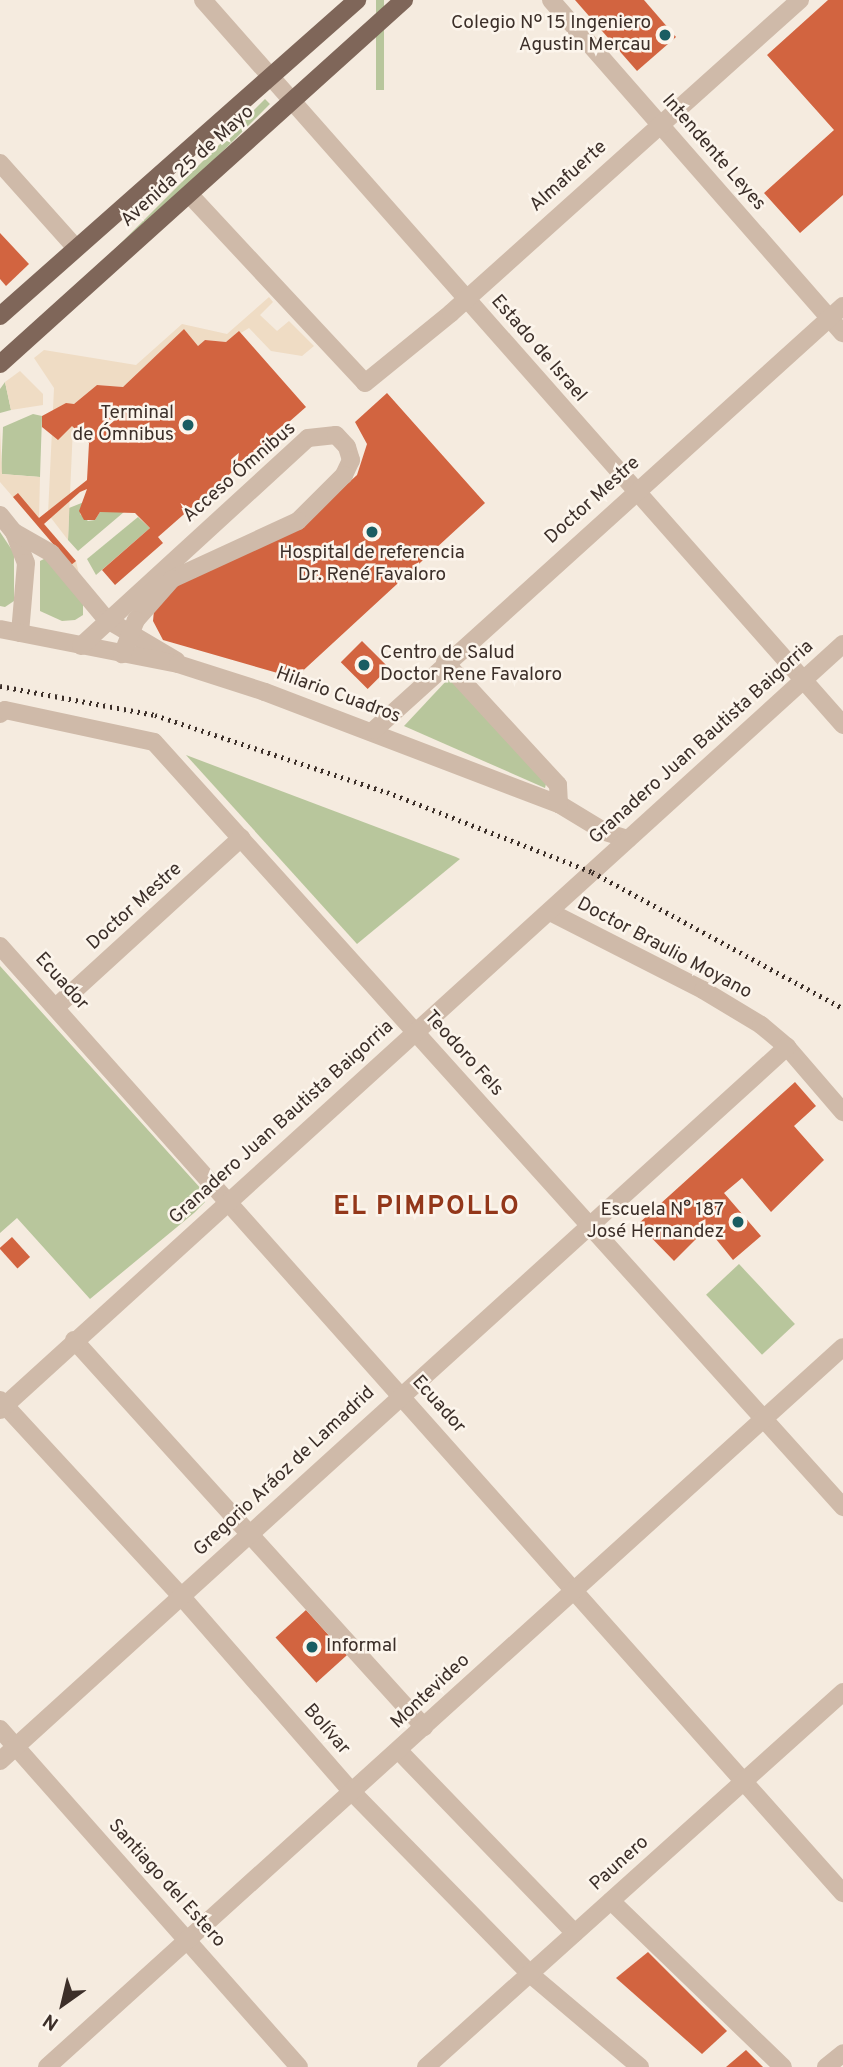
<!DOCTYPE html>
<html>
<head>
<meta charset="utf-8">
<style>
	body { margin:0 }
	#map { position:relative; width:843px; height:2067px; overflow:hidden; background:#f5ebdf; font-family:Overpass,sans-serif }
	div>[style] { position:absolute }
	.green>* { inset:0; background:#b8c69c; transform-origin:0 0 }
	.plaza>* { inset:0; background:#efdcc4 }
	.building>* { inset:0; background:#d26440; transform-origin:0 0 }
	.minor>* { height:18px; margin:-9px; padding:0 9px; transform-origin:9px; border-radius:9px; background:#cfbaa9 }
	.major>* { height:18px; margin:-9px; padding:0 9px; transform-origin:9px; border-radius:9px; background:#7f6659 }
	.rail>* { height:5px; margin-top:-2.5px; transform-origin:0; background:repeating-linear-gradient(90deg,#3c2f29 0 2px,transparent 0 7px) }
	.dots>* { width:19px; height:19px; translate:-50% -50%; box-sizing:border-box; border:4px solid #fcf5ec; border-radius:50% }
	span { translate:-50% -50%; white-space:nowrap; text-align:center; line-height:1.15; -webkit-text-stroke:5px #fcf5ec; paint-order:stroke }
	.poi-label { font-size:19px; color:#3c2f29 }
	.right { translate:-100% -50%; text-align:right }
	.left { translate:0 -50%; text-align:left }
	.street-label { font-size:19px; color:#3c2f29 }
	.district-label { font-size:26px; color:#93371a; font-weight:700; letter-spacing:2px }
	.north { position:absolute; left:28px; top:1969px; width:70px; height:70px; -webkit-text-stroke:5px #fcf5ec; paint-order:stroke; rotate:214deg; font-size:19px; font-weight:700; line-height:28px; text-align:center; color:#3c2f29 }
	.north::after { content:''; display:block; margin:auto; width:24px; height:32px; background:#3c2f29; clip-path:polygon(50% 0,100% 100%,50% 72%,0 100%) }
</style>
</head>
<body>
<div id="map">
	<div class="green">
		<div style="left:376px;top:0;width:8px;height:90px"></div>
		<div style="left:265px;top:99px;width:7px;height:359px;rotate:45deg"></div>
		<div style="clip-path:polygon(5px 382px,11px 410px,0 413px,0 389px)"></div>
		<div style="clip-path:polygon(33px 414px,42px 416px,40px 477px,1px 474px,3px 427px)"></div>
		<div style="clip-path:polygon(84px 502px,80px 514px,88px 521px,95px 520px,100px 512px,124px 512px,78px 551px,68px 540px,69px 508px)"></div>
		<div style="clip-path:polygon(138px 517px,150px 528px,96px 575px,87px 559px)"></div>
		<div style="clip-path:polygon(0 532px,14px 553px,14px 601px,5px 607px,0 606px)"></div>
		<div style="clip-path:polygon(46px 558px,83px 600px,83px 615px,75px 620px,62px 621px,40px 611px,40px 561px)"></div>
		<div style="clip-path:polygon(448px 679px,454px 679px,546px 784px,545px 788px,404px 726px)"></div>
		<div style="clip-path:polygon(186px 755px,456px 857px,460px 859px,357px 944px)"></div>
		<div style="clip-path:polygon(0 966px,203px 1191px,205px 1202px,194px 1213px,90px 1299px,17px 1218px,0 1233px)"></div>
		<div style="left:739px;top:1264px;width:82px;height:45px;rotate:47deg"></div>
	</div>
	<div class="plaza">
		<div style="clip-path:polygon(269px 297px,273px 302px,260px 315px,277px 331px,289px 321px,314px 346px,302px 356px,271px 351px,249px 328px,226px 342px,205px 340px,198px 346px,184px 329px,123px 387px,97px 385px,74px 404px,68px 540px,48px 514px,54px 388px,34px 358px,44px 350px,136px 365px,182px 324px,227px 334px)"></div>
		<div style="clip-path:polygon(20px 371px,43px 394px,43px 405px,11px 410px,5px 382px)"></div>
		<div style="clip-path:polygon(0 427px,2px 474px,40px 477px,39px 518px,76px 561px,79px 574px,0 482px)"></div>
	</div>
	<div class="building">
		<div style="clip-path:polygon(575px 0,644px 0,676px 37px,637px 71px)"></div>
		<div style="clip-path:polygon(828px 0,843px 0,843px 195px,800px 233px,764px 193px,834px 130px,767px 55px)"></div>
		<div style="clip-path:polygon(0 233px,29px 264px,6px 286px,0 279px)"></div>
		<div style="clip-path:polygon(184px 329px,198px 346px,205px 340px,226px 342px,239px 331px,306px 407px,158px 537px,163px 543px,115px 585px,102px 570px,150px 528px,135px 513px,100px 512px,95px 520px,84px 520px,79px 511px,87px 489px,80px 492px,44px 524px,76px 561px,71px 565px,13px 497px,18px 493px,39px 518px,87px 480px,89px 443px,72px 426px,58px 440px,42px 427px,42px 416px,66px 403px,74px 404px,97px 385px,123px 387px)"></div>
		<div style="clip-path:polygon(387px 393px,485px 503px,295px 678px,163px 640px,153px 621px,154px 610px,185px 578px,317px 512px,357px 475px,367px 444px,355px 422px)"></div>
		<div style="left:362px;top:641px;width:38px;height:30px;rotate:45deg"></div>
		<div style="clip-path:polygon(795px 1082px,816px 1106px,794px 1126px,824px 1160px,771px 1212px,742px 1178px,724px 1193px,761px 1236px,733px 1260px,707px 1228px,674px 1261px,638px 1224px)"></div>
		<div style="left:12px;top:1237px;width:27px;height:17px;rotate:48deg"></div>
		<div style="left:306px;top:1610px;width:61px;height:41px;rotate:48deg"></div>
		<div style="clip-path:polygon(648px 1952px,727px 2031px,702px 2054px,616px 1978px)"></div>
		<div style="clip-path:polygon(746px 2050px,763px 2067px,726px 2067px)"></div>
	</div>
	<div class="minor">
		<div style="left:203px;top:0;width:967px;rotate:48.56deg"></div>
		<div style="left:551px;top:0;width:443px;rotate:48.8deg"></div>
		<div style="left:0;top:163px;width:113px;rotate:48.2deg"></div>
		<div style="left:189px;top:194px;width:258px;rotate:47deg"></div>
		<div style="left:365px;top:383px;width:111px;rotate:-39.1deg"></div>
		<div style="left:451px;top:313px;width:469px;rotate:-41.9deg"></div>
		<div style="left:0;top:515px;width:22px;rotate:51deg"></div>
		<div style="left:14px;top:532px;width:33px;rotate:69deg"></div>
		<div style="left:26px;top:563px;width:70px;rotate:94.9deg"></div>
		<div style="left:20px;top:633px;width:20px;rotate:-169deg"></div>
		<div style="left:14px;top:532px;width:43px;rotate:29.6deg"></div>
		<div style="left:51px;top:553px;width:86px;rotate:50.2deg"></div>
		<div style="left:106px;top:619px;width:82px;rotate:30.6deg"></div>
		<div style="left:20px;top:633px;width:161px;rotate:11.1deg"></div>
		<div style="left:178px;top:664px;width:91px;rotate:17.8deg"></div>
		<div style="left:265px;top:692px;width:315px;rotate:20.9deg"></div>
		<div style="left:559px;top:804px;width:54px;rotate:31.3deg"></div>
		<div style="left:605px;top:832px;width:24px;rotate:17deg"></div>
		<div style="left:81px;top:646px;width:308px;rotate:-42.5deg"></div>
		<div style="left:308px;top:438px;width:28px;rotate:-6deg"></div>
		<div style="left:336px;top:435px;width:16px;rotate:47deg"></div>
		<div style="left:347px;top:447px;width:14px;rotate:73deg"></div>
		<div style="left:351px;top:460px;width:17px;rotate:115deg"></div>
		<div style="left:344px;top:475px;width:65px;rotate:135deg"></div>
		<div style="left:298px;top:521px;width:139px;rotate:155.3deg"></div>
		<div style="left:172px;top:579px;width:55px;rotate:131.3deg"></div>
		<div style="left:136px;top:620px;width:37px;rotate:112deg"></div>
		<div style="left:445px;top:662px;width:167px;rotate:47.4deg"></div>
		<div style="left:558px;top:785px;width:19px;rotate:87deg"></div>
		<div style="left:0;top:714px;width:6px;rotate:-39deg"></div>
		<div style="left:5px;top:710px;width:152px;rotate:12.1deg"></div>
		<div style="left:154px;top:742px;width:1030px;rotate:47.99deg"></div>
		<div style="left:374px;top:730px;width:632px;rotate:-42.12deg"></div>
		<div style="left:552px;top:913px;width:169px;rotate:27deg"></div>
		<div style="left:703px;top:990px;width:68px;rotate:31.1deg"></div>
		<div style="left:761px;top:1025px;width:34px;rotate:40deg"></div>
		<div style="left:787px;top:1047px;width:86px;rotate:49.3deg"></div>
		<div style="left:0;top:946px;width:1268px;rotate:48.33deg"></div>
		<div style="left:56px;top:1007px;width:251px;rotate:-42.4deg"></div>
		<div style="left:74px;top:1340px;width:522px;rotate:47.87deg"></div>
		<div style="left:0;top:1400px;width:267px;rotate:47.3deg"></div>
		<div style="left:181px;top:1596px;width:262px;rotate:48.9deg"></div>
		<div style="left:353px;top:1793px;width:253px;rotate:45.6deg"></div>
		<div style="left:530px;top:1974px;width:144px;rotate:40.2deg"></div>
		<div style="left:0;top:1410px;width:1139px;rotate:-42.26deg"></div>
		<div style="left:0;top:1729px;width:451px;rotate:48.5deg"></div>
		<div style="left:399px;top:1751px;width:253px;rotate:46deg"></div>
		<div style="left:0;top:1761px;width:1063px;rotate:-42.22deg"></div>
		<div style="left:611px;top:1901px;width:239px;rotate:44deg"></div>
		<div style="left:47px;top:2067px;width:1073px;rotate:-42.13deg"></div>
		<div style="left:426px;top:2067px;width:561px;rotate:-41.96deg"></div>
		<div style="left:826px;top:2067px;width:22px;rotate:-39deg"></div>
	</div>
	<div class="major">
		<div style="left:0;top:316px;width:477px;rotate:-41.5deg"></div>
		<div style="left:0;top:364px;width:544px;rotate:-42.02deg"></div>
	</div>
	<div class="rail">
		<div style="left:0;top:686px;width:158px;rotate:10.6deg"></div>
		<div style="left:155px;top:715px;width:244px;rotate:18.4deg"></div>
		<div style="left:387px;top:792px;width:220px;rotate:21.3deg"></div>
		<div style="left:592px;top:872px;width:285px;rotate:28.5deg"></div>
	</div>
	<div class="dots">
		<div style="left:665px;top:35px;background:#1a5d62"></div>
		<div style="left:188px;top:425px;background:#1a5d62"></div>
		<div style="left:372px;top:532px;background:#1a5d62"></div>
		<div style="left:364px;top:665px;background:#1a5d62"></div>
		<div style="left:738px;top:1222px;background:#1a5d62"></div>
		<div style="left:312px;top:1647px;background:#1a5d62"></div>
	</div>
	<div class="poi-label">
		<span class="right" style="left:651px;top:35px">Colegio Nº 15 Ingeniero<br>Agustin Mercau</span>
		<span class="right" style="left:174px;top:425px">Terminal<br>de Ómnibus</span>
		<span style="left:372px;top:565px">Hospital de referencia<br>Dr. René Favaloro</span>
		<span class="left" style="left:380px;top:665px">Centro de Salud<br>Doctor Rene Favaloro</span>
		<span class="right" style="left:724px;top:1222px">Escuela N° 187<br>José Hernandez</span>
		<span class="left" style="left:326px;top:1647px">Informal</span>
	</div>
	<div class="street-label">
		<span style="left:713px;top:153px;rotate:49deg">Intendente Leyes</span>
		<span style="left:188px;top:167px;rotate:-42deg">Avenida 25 de Mayo</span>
		<span style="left:569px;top:177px;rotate:-42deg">Almafuerte</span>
		<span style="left:538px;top:349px;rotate:49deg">Estado de Israel</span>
		<span style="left:240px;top:473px;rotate:-41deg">Acceso Ómnibus</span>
		<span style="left:593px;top:501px;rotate:-42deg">Doctor Mestre</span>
		<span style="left:338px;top:696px;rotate:20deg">Hilario Cuadros</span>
		<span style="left:702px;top:743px;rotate:-42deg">Granadero Juan Bautista Baigorria</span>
		<span style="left:135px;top:907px;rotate:-42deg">Doctor Mestre</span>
		<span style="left:664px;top:949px;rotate:28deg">Doctor Braulio Moyano</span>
		<span style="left:61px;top:982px;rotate:48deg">Ecuador</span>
		<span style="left:463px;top:1054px;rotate:48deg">Teodoro Fels</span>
		<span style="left:282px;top:1123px;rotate:-42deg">Granadero Juan Bautista Baigorria</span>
		<span style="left:438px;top:1405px;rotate:48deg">Ecuador</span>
		<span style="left:285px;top:1472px;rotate:-43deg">Gregorio Aráoz de Lamadrid</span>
		<span style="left:431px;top:1692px;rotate:-43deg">Montevideo</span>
		<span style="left:326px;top:1730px;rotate:49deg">Bolívar</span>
		<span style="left:620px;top:1864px;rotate:-42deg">Paunero</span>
		<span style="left:166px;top:1884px;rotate:48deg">Santiago del Estero</span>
	</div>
	<div class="district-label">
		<span style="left:427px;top:1208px">EL PIMPOLLO</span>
	</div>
	<div class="north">N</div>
</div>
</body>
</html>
